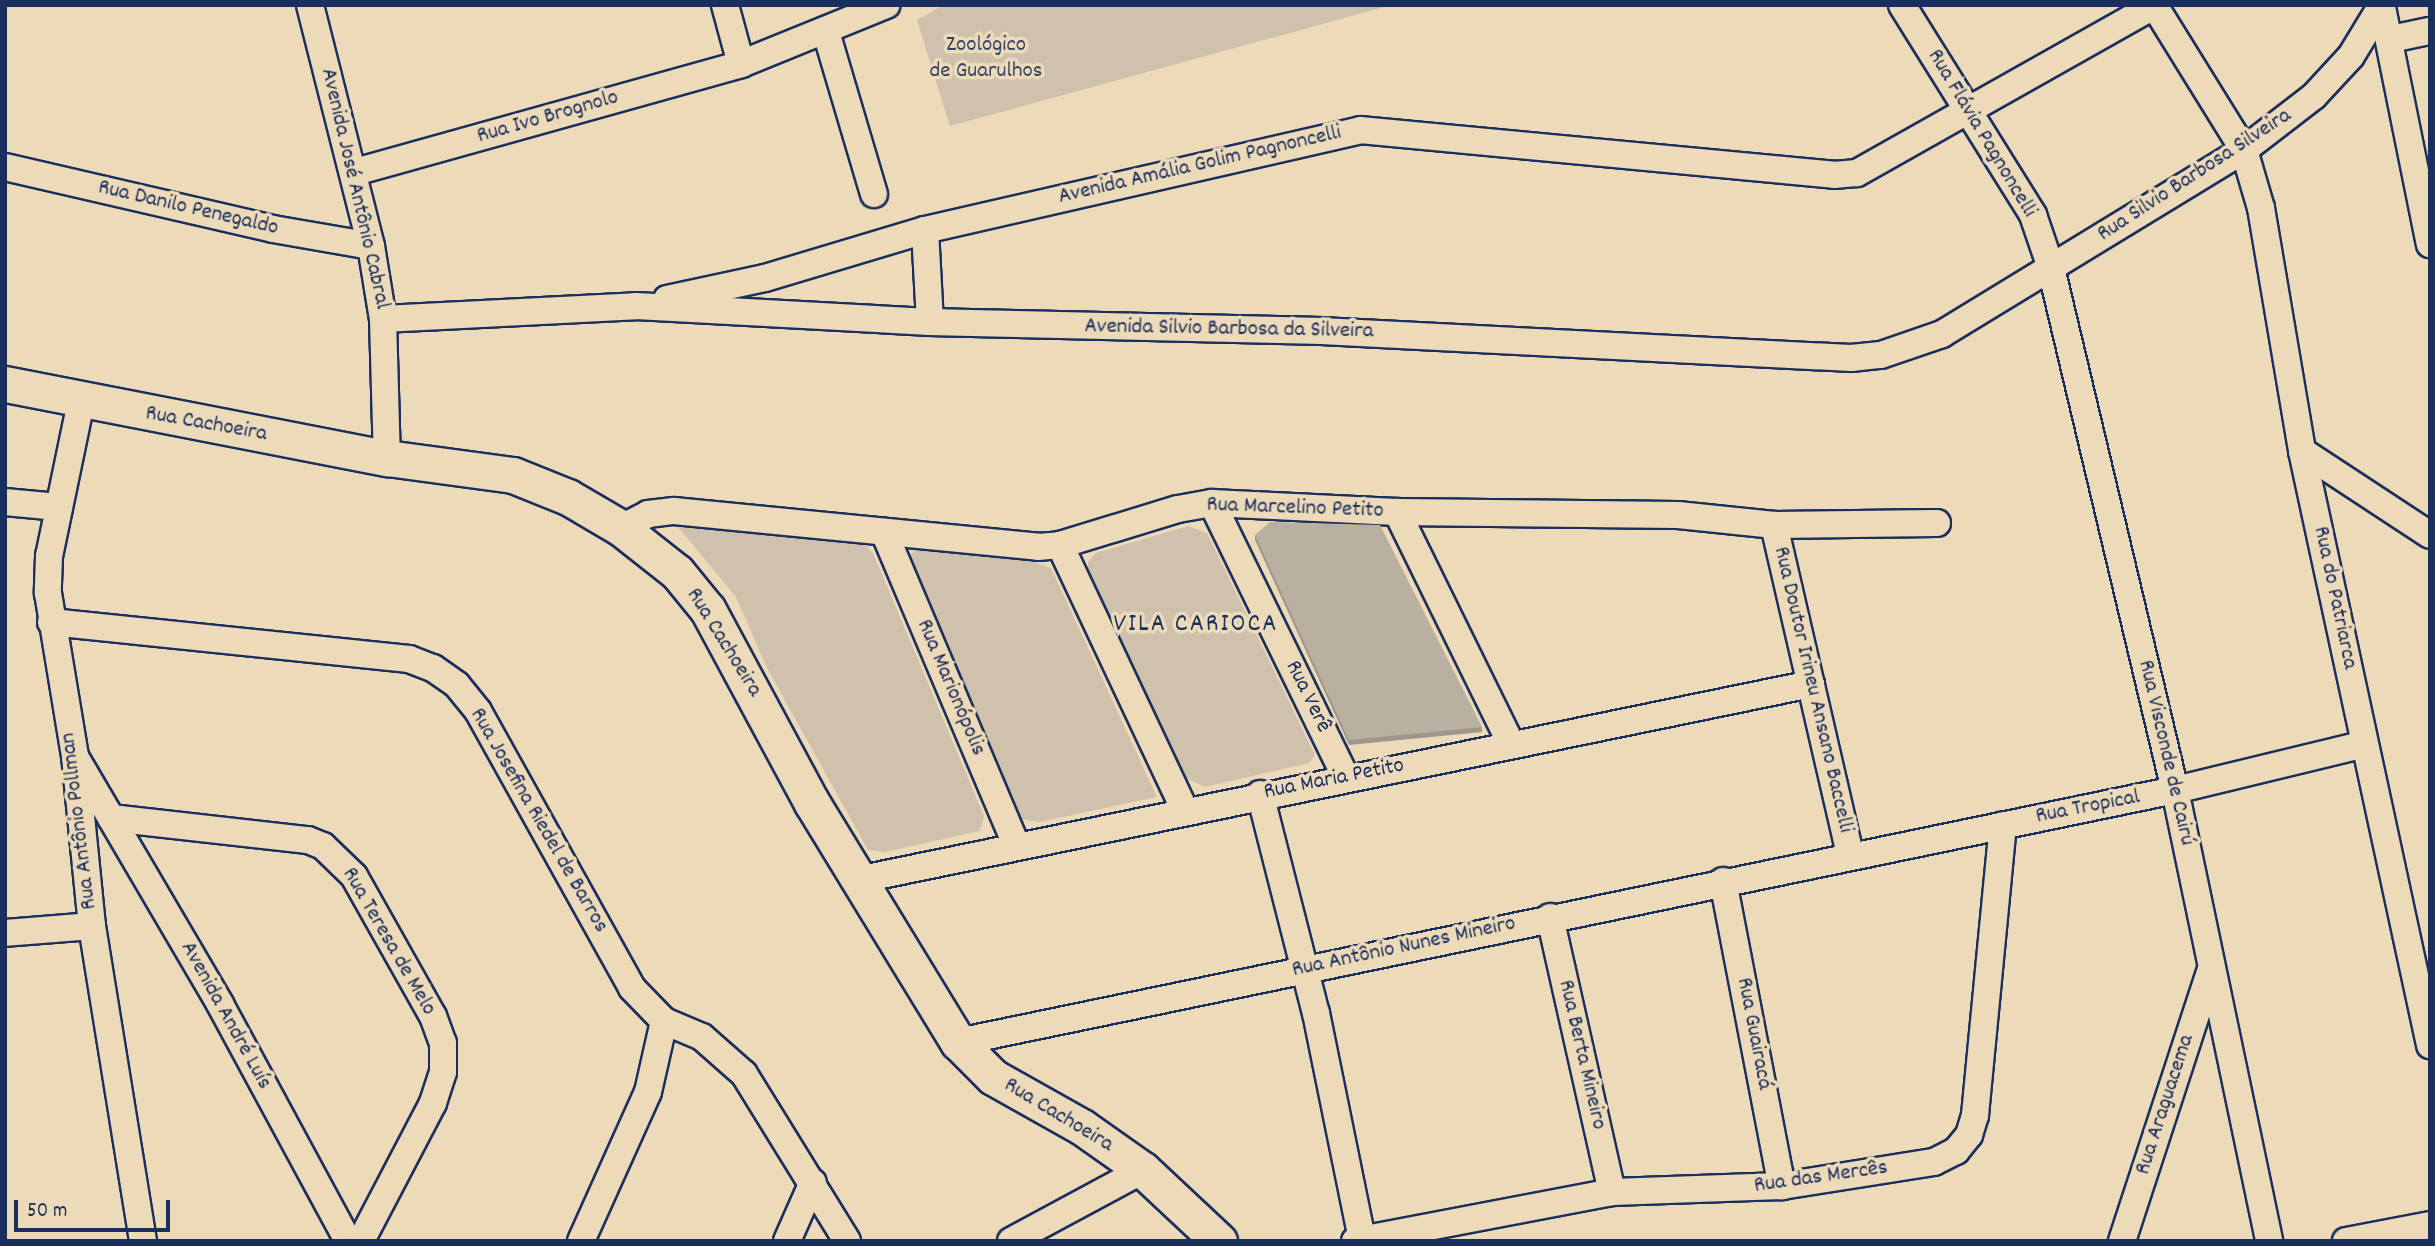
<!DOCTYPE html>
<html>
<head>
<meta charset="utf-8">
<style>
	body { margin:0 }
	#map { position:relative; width:2435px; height:1246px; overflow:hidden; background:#eddab8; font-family:Dekko,sans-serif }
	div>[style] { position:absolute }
	.green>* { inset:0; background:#cfc1ab }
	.roads { filter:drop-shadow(2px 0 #1b2f5e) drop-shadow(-2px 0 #1b2f5e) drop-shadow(0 2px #1b2f5e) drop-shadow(0 -2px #1b2f5e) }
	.minor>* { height:26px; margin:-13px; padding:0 13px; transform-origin:13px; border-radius:13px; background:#eddab8 }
	.major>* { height:35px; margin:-17.5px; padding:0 17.5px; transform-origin:17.5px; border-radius:17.5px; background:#eddab8 }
	.wall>* { inset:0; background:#9f978b }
	.building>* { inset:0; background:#b9b0a2 }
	span { translate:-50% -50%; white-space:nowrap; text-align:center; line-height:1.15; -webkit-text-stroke:7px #eddab8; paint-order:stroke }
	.park-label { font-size:23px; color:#36456a }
	.street-label { font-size:23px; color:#1b2f5e }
	.quarter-label { font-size:26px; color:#1b2f5e; letter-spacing:2px }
	.frame { position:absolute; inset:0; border:7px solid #1b2f5e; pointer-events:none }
	.scale { position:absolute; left:14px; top:1200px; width:156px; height:32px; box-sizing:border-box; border:4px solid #1b2f5e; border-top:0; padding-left:9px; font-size:21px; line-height:24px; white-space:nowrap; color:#1b2f5e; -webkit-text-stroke:5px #eddab8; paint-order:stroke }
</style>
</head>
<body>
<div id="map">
	<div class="green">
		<div style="clip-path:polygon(943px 5px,1392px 5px,950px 126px,917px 20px)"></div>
		<div style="clip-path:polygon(1188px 526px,1207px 533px,1315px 755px,1309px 763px,1205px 787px,1183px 777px,1088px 575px,1088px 562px,1096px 553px)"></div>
		<div style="clip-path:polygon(678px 527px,860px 541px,873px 553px,984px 816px,980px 831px,885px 852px,868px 850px,767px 668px,736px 597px)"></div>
		<div style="clip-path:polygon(916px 548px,1031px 561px,1051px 568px,1157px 797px,1039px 822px,1021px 819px,910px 556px)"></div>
	</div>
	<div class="roads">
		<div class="minor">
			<div style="left:310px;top:5px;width:249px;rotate:75.8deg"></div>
			<div style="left:371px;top:246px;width:74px;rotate:80.7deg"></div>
			<div style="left:383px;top:319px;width:139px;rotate:88.4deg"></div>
			<div style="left:725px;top:5px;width:61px;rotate:74.8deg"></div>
			<div style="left:1902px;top:5px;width:248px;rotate:58deg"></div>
			<div style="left:2033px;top:215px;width:56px;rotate:71.2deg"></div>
			<div style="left:2051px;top:268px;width:537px;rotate:76.64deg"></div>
			<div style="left:2175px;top:790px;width:461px;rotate:78.2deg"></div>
			<div style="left:2154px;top:5px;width:171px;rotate:58.2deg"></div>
			<div style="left:2244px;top:150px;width:60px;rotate:73.7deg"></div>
			<div style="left:2261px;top:208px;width:246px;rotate:80.4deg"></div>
			<div style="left:2302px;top:451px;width:608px;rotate:77.84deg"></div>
			<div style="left:2382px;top:7px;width:242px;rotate:78.6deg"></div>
			<div style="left:826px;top:32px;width:169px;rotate:73.5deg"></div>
			<div style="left:2391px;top:39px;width:40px;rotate:-12deg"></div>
			<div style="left:5px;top:167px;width:275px;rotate:13deg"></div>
			<div style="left:273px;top:229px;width:99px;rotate:9.8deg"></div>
			<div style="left:355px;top:172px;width:401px;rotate:-15.6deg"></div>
			<div style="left:741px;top:64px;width:157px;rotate:-22.1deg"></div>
			<div style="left:925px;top:230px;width:92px;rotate:86.9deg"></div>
			<div style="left:667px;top:299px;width:100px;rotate:-12.1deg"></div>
			<div style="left:765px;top:278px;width:167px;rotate:-16.7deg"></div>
			<div style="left:925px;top:230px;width:446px;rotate:-12.9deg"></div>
			<div style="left:1360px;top:130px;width:476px;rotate:5.4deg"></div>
			<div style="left:1834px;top:175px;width:23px;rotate:-5deg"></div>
			<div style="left:1857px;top:173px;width:342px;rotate:-29.4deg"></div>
			<div style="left:383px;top:319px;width:253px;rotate:-2.9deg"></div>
			<div style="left:636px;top:306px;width:294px;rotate:3.1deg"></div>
			<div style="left:930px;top:322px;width:391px;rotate:1.3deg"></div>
			<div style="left:1321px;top:331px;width:531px;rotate:2.92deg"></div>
			<div style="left:1851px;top:358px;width:30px;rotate:-6deg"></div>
			<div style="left:1881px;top:355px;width:65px;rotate:-19deg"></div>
			<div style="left:1942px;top:334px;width:354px;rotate:-31.4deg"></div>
			<div style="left:2244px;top:150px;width:88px;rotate:-37.6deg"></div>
			<div style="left:2314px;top:96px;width:54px;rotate:-47.2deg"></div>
			<div style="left:2351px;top:56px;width:60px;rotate:-58.7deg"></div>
			<div style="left:81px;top:402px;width:157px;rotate:101.7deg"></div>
			<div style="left:49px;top:556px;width:37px;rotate:92deg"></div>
			<div style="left:48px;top:593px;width:165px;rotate:80.6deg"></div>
			<div style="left:75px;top:756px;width:171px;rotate:84.3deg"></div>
			<div style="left:92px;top:926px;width:319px;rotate:80.8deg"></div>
			<div style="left:2302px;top:451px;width:153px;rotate:33.3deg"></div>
			<div style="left:5px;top:502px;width:54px;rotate:5.3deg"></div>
			<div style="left:1212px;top:503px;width:306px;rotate:64deg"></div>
			<div style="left:1397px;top:512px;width:258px;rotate:63.8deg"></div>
			<div style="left:1774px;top:525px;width:339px;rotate:77deg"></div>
			<div style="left:621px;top:528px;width:30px;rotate:-27deg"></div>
			<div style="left:648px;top:514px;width:26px;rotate:-7deg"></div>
			<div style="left:674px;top:511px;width:366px;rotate:5.6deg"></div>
			<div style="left:1038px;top:547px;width:22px;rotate:-5deg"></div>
			<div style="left:1060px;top:545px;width:123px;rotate:-17deg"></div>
			<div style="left:1178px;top:509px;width:35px;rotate:-10deg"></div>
			<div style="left:1212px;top:503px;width:185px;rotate:2.8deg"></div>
			<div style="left:1397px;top:512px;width:281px;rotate:0.6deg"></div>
			<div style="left:1678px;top:515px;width:97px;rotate:5.9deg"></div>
			<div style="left:1774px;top:525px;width:163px;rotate:-0.7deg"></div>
			<div style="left:884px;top:532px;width:339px;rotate:67.1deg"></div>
			<div style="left:1060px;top:545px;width:292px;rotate:64.8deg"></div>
			<div style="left:51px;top:622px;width:360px;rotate:5.9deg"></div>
			<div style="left:409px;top:659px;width:26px;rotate:21deg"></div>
			<div style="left:433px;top:668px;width:29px;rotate:35deg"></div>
			<div style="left:457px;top:685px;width:33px;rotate:51deg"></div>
			<div style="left:478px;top:711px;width:317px;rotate:60.9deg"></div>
			<div style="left:632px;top:988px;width:46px;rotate:45.9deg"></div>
			<div style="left:664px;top:1021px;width:41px;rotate:22.8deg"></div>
			<div style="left:702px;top:1037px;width:56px;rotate:41.4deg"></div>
			<div style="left:744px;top:1074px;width:196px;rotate:58.3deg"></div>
			<div style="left:77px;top:760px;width:283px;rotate:59.6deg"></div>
			<div style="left:220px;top:1004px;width:269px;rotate:61.6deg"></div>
			<div style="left:1260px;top:794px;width:226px;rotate:75.7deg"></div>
			<div style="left:1316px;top:1013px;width:231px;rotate:78.5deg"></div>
			<div style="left:111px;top:818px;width:198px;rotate:6.4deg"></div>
			<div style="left:308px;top:840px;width:16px;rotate:22deg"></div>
			<div style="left:323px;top:846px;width:43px;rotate:44.1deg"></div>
			<div style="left:354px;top:876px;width:161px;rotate:60.6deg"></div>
			<div style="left:433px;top:1016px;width:29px;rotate:70deg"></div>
			<div style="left:443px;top:1043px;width:29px;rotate:90deg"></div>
			<div style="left:443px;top:1072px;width:33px;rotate:108deg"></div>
			<div style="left:433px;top:1103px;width:156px;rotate:117.6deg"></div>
			<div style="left:857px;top:880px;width:974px;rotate:-11.61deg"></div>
			<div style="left:1723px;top:881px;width:311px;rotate:79.1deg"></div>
			<div style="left:1550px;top:917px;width:282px;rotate:77.3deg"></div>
			<div style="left:5px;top:933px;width:87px;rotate:-4.6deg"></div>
			<div style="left:958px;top:1042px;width:1243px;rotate:-11.7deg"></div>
			<div style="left:2175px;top:790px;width:195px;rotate:-13.6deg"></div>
			<div style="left:581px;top:1241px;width:163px;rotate:-65.8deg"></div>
			<div style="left:648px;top:1092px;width:73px;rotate:-77.3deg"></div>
			<div style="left:787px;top:1241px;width:64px;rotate:-66.2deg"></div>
			<div style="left:1011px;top:1241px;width:150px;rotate:-28.3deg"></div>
			<div style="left:1355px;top:1241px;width:262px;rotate:-10.8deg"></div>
			<div style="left:1612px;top:1192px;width:170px;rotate:-2deg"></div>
			<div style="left:1782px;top:1186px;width:154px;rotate:-9deg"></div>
			<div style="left:1934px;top:1162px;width:25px;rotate:-27deg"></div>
			<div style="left:1956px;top:1151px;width:21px;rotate:-51deg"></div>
			<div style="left:1969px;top:1135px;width:21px;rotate:-73deg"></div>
			<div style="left:1975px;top:1115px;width:291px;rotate:-84.5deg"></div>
			<div style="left:2122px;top:1241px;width:284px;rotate:-71.9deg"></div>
			<div style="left:2346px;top:1241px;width:86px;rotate:-10.8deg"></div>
		</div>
		<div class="major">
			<div style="left:5px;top:384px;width:389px;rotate:11deg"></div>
			<div style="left:387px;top:458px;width:127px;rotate:7.7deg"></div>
			<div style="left:513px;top:475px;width:59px;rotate:21.8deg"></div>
			<div style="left:568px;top:497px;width:61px;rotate:30.3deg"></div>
			<div style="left:621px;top:528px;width:71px;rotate:38.2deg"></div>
			<div style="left:677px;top:572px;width:49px;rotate:50.8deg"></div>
			<div style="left:708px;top:610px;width:219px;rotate:61.7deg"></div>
			<div style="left:812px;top:803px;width:280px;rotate:58.6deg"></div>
			<div style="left:958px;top:1042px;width:49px;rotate:45deg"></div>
			<div style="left:993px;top:1077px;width:102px;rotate:29.3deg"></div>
			<div style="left:1082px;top:1127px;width:75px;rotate:35.2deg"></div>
			<div style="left:1143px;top:1170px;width:104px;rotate:43.1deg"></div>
		</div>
	</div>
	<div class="wall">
		<div style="clip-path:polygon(1255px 535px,1482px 727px,1482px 732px,1349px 745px,1255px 540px)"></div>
	</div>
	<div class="building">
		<div style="clip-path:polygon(1270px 522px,1380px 525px,1482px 727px,1349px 740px,1255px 535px)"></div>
	</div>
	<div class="park-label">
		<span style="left:986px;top:59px">Zoológico<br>de Guarulhos</span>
	</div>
	<div class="street-label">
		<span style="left:548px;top:118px;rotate:-16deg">Rua Ivo Brognolo</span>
		<span style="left:1981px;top:134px;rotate:59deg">Rua Flávia Pagnoncelli</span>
		<span style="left:1200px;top:166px;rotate:-13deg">Avenida Amália Golim Pagnoncelli</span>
		<span style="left:2195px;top:176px;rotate:-33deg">Rua Silvio Barbosa Silveira</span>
		<span style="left:354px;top:189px;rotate:77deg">Avenida José Antônio Cabral</span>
		<span style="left:188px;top:209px;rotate:13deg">Rua Danilo Penegaldo</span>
		<span style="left:1229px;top:330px;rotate:1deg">Avenida Silvio Barbosa da Silveira</span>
		<span style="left:206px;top:425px;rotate:10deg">Rua Cachoeira</span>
		<span style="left:1295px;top:509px;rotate:2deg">Rua Marcelino Petito</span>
		<span style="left:2334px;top:598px;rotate:78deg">Rua do Patriarca</span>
		<span style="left:723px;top:643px;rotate:58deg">Rua Cachoeira</span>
		<span style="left:950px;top:688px;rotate:67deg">Rua Marionópolis</span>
		<span style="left:1812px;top:690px;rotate:77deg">Rua Doutor Irineu Ansano Baccelli</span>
		<span style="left:1307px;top:697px;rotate:64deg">Rua Verê</span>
		<span style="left:2165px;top:753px;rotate:77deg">Rua Visconde de Cairú</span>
		<span style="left:1334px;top:780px;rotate:-11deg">Rua Maria Petito</span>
		<span style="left:2088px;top:808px;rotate:-11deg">Rua Tropical</span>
		<span style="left:80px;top:821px;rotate:-97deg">Rua Antônio Pollman</span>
		<span style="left:538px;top:821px;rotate:60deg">Rua Josefina Riedel de Barros</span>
		<span style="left:388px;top:942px;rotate:60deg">Rua Teresa de Melo</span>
		<span style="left:1404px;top:948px;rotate:-12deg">Rua Antônio Nunes Mineiro</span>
		<span style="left:225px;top:1016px;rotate:61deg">Avenida André Luís</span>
		<span style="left:1753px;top:1034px;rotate:79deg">Rua Guairacá</span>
		<span style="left:1581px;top:1055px;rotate:77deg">Rua Berta Mineiro</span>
		<span style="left:2166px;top:1105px;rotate:-72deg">Rua Araguacema</span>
		<span style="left:1058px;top:1116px;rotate:31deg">Rua Cachoeira</span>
		<span style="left:1821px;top:1178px;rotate:-8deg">Rua das Mercês</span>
	</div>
	<div class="quarter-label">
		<span style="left:1196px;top:625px">VILA CARIOCA</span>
	</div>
	<div class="frame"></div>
	<div class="scale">50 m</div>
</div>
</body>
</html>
